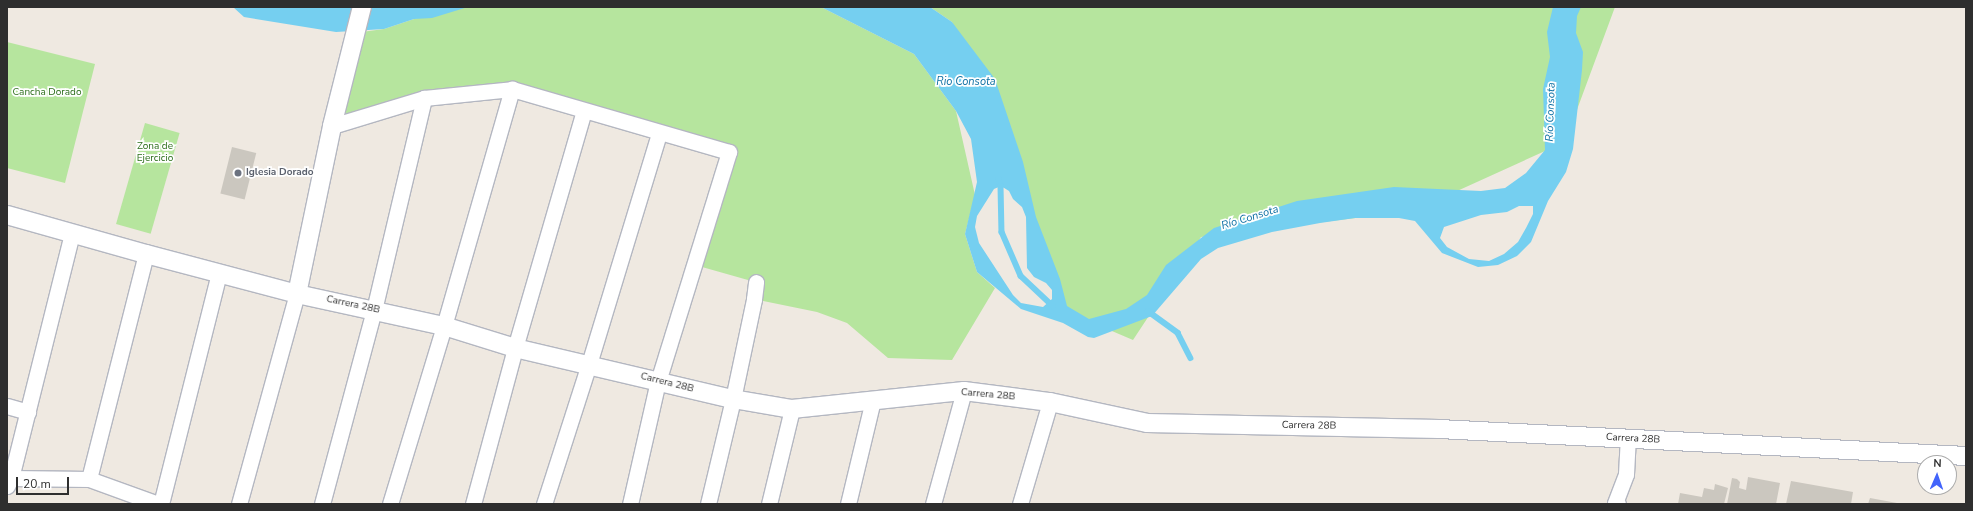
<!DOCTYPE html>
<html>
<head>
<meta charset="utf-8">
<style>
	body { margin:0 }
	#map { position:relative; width:1973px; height:511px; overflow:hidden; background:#efe9e1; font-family:"Nunito Sans",sans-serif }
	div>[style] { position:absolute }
	.green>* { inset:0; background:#b6e59e; transform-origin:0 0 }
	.water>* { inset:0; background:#75cff0 }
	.stream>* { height:5.5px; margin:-2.75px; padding:0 2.75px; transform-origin:2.75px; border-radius:2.75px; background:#75cff0 }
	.building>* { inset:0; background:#cbc7bf; transform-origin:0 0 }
	.roads { filter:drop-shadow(1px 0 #b4b7c1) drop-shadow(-1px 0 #b4b7c1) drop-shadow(0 1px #b4b7c1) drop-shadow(0 -1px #b4b7c1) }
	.minor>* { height:15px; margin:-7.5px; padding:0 7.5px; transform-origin:7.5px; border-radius:7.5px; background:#fff }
	.tertiary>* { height:18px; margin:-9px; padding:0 9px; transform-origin:9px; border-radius:9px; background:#fff }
	.dots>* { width:11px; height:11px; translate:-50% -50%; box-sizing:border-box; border:2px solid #fff; border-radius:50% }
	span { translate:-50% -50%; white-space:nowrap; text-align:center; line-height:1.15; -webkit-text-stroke:3.5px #fff; paint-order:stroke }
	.park-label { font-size:10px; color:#2c6e1b }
	.worship-label { font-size:10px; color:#5b616d; font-weight:700 }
	.left { translate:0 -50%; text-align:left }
	.street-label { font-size:10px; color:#2e2e2e }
	.water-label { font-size:11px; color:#0d6fa3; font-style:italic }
	.frame { position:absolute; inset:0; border:8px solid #2e2e2e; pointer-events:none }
	.north { position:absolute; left:1917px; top:455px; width:40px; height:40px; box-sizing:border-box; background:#fff; border:1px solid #ababab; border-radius:50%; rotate:2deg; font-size:11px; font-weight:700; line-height:16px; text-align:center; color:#2e2e2e }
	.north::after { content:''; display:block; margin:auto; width:14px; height:18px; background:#4264fb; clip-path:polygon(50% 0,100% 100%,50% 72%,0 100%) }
	.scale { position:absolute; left:16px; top:477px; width:53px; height:18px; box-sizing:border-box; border:2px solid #2e2e2e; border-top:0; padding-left:5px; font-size:12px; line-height:14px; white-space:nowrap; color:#2e2e2e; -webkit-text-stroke:3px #fff; paint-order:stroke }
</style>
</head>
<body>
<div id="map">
	<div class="green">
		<div style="clip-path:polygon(461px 7px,821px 7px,914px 54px,956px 111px,975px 195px,965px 234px,977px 272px,995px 288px,952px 360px,888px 358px,847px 323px,817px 312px,754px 299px,755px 282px,695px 265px,729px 152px,512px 89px,424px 98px,332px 126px,354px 33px,384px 29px,414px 19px)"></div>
		<div style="clip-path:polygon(930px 7px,1615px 7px,1565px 142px,1413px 211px,1201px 237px,1133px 340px,1065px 311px,952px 22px)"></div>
		<div style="clip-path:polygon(7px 42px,95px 64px,65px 183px,7px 168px)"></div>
		<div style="left:145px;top:123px;width:36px;height:105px;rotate:16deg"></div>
	</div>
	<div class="water">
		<div style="clip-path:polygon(233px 7px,468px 7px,432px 18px,414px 19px,384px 29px,336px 32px,244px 17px)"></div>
		<div style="clip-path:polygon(evenodd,821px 7px,930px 7px,952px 22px,995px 79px,1023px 162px,1036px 217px,1060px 279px,1067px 306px,1089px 319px,1126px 309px,1147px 295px,1166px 265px,1214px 228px,1297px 201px,1394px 187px,1481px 191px,1505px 188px,1526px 173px,1545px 150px,1543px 89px,1550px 57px,1547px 32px,1553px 7px,1581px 7px,1577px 16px,1576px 33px,1583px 52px,1582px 70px,1573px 149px,1566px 172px,1548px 201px,1531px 242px,1517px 256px,1498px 265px,1478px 267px,1442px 253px,1415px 221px,1399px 218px,1355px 218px,1320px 223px,1272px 232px,1218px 248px,1201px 259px,1152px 316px,1094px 338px,1088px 337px,1063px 323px,1021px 309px,977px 272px,965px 234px,977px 182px,971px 139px,956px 111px,914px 54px,821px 7px,1001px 186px,1009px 191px,1013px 199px,1022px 207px,1026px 217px,1027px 268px,1034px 277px,1046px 283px,1052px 290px,1052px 299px,1043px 307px,1021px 303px,1013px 295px,979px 243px,975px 227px,977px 216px,994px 189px,1001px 186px,821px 7px,1519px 206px,1533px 206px,1533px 214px,1526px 228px,1518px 242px,1504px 254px,1489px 261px,1469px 259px,1447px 247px,1440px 238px,1444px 227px,1481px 215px,1507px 212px,1519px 206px)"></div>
	</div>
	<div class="stream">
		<div style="left:999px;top:179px;width:7px;rotate:74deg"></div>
		<div style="left:1001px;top:186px;width:46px;rotate:88.8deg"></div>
		<div style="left:1002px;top:232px;width:48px;rotate:66.6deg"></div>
		<div style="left:1021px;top:276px;width:44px;rotate:43.2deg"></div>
		<div style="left:1148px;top:311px;width:37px;rotate:36deg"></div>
		<div style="left:1178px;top:333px;width:28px;rotate:63deg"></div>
	</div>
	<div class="building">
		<div style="left:232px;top:147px;width:25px;height:48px;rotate:14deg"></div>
		<div style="clip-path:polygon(1748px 477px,1780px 483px,1776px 504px,1727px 504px,1732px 478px,1737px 479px,1740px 482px,1739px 488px,1746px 490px)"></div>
		<div style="clip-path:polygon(1791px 481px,1853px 492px,1851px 504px,1786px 504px)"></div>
		<div style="clip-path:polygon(1715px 484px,1728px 488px,1724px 504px,1678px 504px,1680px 493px,1702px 497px,1704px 488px,1714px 490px)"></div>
		<div style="clip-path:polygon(1870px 498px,1897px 503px,1897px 504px,1868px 504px)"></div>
	</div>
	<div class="roads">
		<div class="minor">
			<div style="left:332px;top:126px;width:96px;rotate:-16.9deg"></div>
			<div style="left:424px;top:98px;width:88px;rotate:-5.8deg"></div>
			<div style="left:512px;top:89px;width:226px;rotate:16.2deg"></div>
			<div style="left:729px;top:152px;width:240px;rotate:107.2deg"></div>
			<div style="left:658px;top:381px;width:126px;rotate:102.8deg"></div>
			<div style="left:7px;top:406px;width:22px;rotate:16deg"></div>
			<div style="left:11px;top:478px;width:78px;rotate:0.7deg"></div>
			<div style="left:89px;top:479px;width:73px;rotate:19.9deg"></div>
			<div style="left:89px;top:479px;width:232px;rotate:-75.8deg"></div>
			<div style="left:7px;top:486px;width:9px;rotate:-63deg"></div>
			<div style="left:11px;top:478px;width:252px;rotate:-76deg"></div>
			<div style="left:161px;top:504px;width:238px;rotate:-75.9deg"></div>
			<div style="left:239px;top:504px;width:218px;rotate:-74.6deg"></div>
			<div style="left:322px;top:504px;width:201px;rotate:-75deg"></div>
			<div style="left:374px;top:310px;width:218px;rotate:-76.7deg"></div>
			<div style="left:390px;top:504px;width:186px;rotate:-73.1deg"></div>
			<div style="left:444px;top:326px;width:247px;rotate:-74deg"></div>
			<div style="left:473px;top:504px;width:162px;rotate:-74.9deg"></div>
			<div style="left:515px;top:348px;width:247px;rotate:-73.8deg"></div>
			<div style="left:544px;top:504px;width:147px;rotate:-72.2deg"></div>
			<div style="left:589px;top:364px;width:241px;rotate:-73.1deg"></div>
			<div style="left:708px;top:504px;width:108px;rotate:-76.6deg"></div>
			<div style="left:733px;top:399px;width:102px;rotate:-78.1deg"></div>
			<div style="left:754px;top:299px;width:17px;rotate:-83deg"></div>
			<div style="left:769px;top:504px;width:98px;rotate:-76.4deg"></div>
			<div style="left:848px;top:504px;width:107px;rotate:-76.5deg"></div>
			<div style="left:933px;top:504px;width:117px;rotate:-74.7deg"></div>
			<div style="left:1020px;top:504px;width:106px;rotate:-73.6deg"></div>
			<div style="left:1618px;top:504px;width:3px;rotate:-162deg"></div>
			<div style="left:1615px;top:503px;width:31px;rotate:-69deg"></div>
			<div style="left:1626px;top:474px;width:36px;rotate:-87deg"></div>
		</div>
		<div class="tertiary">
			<div style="left:7px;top:215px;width:144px;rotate:15.7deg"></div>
			<div style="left:146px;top:254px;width:156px;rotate:14.8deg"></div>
			<div style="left:297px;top:294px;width:150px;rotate:12.3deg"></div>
			<div style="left:444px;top:326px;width:74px;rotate:17.2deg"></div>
			<div style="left:515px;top:348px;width:224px;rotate:13.2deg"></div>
			<div style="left:733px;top:399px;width:60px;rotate:9.6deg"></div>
			<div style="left:792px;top:409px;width:173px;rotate:-6deg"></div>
			<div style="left:964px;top:391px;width:87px;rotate:7.3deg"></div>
			<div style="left:1050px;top:402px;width:99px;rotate:12.2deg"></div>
			<div style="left:1147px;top:423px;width:292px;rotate:1.2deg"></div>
			<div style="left:1439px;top:429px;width:528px;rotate:2.93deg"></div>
			<div style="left:297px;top:294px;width:172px;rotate:-78.2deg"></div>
			<div style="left:332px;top:126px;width:123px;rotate:-75.9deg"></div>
		</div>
	</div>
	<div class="dots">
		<div style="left:238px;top:173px;background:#6b7280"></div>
	</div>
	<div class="park-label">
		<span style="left:47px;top:93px">Cancha Dorado</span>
		<span style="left:155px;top:152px">Zona de<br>Ejercicio</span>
	</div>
	<div class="worship-label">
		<span class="left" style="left:246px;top:173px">Iglesia Dorado</span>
	</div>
	<div class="street-label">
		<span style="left:353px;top:305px;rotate:12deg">Carrera 28B</span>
		<span style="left:667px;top:383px;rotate:14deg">Carrera 28B</span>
		<span style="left:988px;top:395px;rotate:5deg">Carrera 28B</span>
		<span style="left:1309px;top:426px;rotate:1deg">Carrera 28B</span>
		<span style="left:1633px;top:439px;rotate:3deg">Carrera 28B</span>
	</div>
	<div class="water-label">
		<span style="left:966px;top:82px">Rio Consota</span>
		<span style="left:1551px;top:112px;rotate:-88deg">Río Consota</span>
		<span style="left:1250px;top:218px;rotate:-17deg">Río Consota</span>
	</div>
	<div class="frame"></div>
	<div class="north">N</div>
	<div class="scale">20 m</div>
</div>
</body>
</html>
